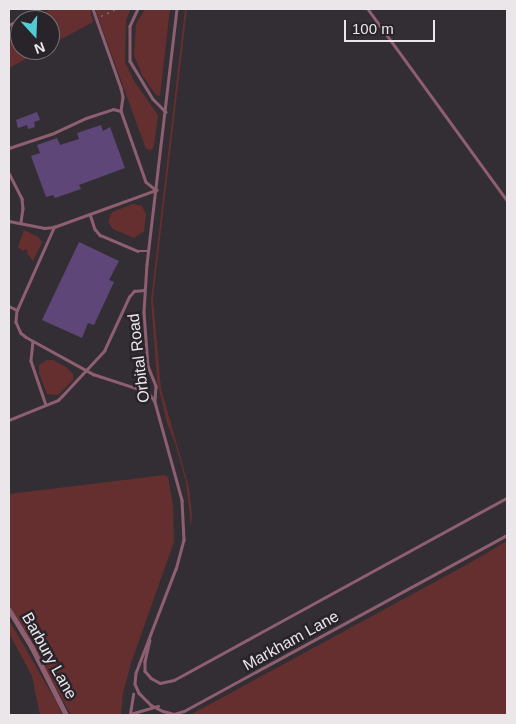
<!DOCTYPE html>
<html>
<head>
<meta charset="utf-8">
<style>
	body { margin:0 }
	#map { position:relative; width:516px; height:724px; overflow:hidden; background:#332e33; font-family:Arial,sans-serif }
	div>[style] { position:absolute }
	.green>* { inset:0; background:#662f2f }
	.building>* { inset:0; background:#5f4678 }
	.path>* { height:1px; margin-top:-0.5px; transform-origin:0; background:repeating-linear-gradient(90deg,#7f7b7f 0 2.5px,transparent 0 6.5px) }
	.lane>* { height:2.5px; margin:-1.25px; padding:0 1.25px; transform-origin:1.25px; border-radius:1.25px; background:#8e5f70 }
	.street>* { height:5px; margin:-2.5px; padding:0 2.5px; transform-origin:2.5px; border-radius:2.5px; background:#8e5f70 }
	span { translate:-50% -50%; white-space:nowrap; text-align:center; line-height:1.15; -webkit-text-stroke:5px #292429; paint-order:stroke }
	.street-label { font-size:16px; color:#eae6e9 }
	.frame { position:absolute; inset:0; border:10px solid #eae6e9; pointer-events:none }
	.north { position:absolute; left:10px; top:10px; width:50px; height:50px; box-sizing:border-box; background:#292429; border:1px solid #767276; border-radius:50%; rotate:160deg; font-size:14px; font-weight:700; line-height:20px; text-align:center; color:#eae6e9 }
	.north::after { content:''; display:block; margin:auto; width:18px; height:22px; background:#52cbd7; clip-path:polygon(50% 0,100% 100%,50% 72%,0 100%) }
	.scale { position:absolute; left:344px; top:20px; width:91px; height:22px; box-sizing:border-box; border:2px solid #eae6e9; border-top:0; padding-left:6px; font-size:15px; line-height:18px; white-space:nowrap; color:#eae6e9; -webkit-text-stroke:4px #292429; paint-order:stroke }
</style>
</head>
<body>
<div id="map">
	<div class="green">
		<div style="clip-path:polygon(51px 9px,90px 9px,93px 22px,50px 45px,50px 20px,30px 20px)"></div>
		<div style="clip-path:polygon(95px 9px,131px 9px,126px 20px,125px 62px,134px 81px,158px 115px,154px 145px,152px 150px,146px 149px)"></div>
		<div style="clip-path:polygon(145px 9px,170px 9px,160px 96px,156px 95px,142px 75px,134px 55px,136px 24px)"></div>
		<div style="clip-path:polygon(185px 9px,187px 9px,153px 298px,161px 389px,189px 487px,192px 515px,191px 526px,186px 482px,175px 443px,167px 423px,157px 380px,151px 300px)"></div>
		<div style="clip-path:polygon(20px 26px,20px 50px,42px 50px,9px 68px,9px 32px)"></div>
		<div style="clip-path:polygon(133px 204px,142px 206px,146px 214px,144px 231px,134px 238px,113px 229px,108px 222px,112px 212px)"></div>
		<div style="clip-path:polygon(24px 230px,38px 237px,42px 242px,33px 261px,27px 253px,28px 251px,25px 249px,23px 251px,18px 247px)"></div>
		<div style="clip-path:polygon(47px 360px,53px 360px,66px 367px,73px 374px,73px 380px,58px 395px,47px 394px,39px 373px,39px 365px)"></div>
		<div style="clip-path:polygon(165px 475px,168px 477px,173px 506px,174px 542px,131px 663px,123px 693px,121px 715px,71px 715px,9px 605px,9px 494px)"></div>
		<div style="clip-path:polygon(507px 541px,507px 715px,190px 715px,466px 565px)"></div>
		<div style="clip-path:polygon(9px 620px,57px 703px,62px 715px,40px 715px,32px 676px,9px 633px)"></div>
	</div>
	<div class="building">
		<div style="clip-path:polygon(37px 112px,40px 120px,34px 122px,35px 127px,28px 129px,27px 125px,18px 128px,16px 120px)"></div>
		<div style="clip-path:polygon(101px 125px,103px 131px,110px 127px,125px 168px,79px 185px,81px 189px,55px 198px,53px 195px,46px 197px,31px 156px,40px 153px,37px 145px,57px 138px,60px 145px,79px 139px,77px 133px)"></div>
		<div style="clip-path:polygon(79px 242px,119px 261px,109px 280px,114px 282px,94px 325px,88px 323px,82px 338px,42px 320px)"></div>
	</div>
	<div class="path">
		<div style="left:101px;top:16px;width:17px;rotate:-25deg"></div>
	</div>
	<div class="lane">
		<div style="left:93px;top:9px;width:84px;rotate:70.5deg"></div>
		<div style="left:121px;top:88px;width:9px;rotate:77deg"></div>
		<div style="left:123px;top:97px;width:14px;rotate:98deg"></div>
		<div style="left:121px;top:111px;width:75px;rotate:70.6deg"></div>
		<div style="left:146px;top:182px;width:13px;rotate:39deg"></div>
		<div style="left:138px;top:9px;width:19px;rotate:115deg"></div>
		<div style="left:130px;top:26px;width:35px;rotate:90deg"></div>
		<div style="left:130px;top:61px;width:44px;rotate:58.8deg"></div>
		<div style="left:153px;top:99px;width:18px;rotate:45deg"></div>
		<div style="left:177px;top:9px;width:257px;rotate:96.7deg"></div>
		<div style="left:147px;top:264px;width:48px;rotate:93.6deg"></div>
		<div style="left:144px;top:312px;width:54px;rotate:85.8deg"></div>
		<div style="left:148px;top:366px;width:22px;rotate:68deg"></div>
		<div style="left:156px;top:386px;width:16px;rotate:94deg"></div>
		<div style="left:155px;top:402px;width:102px;rotate:74.6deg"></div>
		<div style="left:182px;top:500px;width:40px;rotate:87.1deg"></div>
		<div style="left:184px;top:540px;width:30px;rotate:105deg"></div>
		<div style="left:176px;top:569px;width:111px;rotate:111deg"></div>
		<div style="left:136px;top:673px;width:11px;rotate:95deg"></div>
		<div style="left:135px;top:684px;width:10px;rotate:66deg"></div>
		<div style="left:139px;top:693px;width:17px;rotate:45deg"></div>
		<div style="left:151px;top:705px;width:13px;rotate:27deg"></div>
		<div style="left:163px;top:711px;width:11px;rotate:15deg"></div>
		<div style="left:174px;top:714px;width:10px;rotate:-17deg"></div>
		<div style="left:184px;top:711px;width:368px;rotate:-28.6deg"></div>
		<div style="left:368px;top:9px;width:236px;rotate:54deg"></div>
		<div style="left:9px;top:25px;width:34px;rotate:-28deg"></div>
		<div style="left:9px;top:148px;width:47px;rotate:-18.4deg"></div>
		<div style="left:54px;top:133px;width:35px;rotate:-25deg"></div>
		<div style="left:86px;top:118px;width:28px;rotate:-18deg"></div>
		<div style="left:113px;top:109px;width:8px;rotate:14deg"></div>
		<div style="left:9px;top:173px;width:29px;rotate:63deg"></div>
		<div style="left:22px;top:199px;width:9px;rotate:84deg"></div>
		<div style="left:23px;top:208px;width:15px;rotate:98deg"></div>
		<div style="left:90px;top:214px;width:16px;rotate:72deg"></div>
		<div style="left:95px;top:229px;width:8px;rotate:50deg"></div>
		<div style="left:100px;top:235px;width:41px;rotate:22.8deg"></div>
		<div style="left:138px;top:251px;width:10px"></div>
		<div style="left:9px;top:221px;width:36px;rotate:11deg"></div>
		<div style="left:44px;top:228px;width:10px;rotate:-6deg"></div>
		<div style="left:54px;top:227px;width:109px;rotate:-19.9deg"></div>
		<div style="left:9px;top:306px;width:9px;rotate:27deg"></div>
		<div style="left:17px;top:310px;width:12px;rotate:95deg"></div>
		<div style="left:16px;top:322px;width:12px;rotate:66deg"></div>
		<div style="left:21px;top:333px;width:6px;rotate:39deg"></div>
		<div style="left:26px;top:337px;width:77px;rotate:28.9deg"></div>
		<div style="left:93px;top:374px;width:58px;rotate:18.1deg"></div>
		<div style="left:148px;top:392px;width:10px;rotate:53deg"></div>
		<div style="left:17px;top:310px;width:91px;rotate:-66deg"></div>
		<div style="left:33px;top:341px;width:20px;rotate:96deg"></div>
		<div style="left:31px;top:361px;width:46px;rotate:71.2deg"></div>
		<div style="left:9px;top:420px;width:53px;rotate:-22.2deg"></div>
		<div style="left:58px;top:400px;width:6px;rotate:-45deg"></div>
		<div style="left:62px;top:396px;width:62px;rotate:-47deg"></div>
		<div style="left:104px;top:351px;width:60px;rotate:-65.2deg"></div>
		<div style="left:129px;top:297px;width:8px;rotate:-50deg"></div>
		<div style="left:134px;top:291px;width:10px;rotate:-6deg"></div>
		<div style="left:150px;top:640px;width:22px;rotate:103deg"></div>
		<div style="left:145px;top:661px;width:10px;rotate:90deg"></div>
		<div style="left:145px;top:671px;width:9px;rotate:49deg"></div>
		<div style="left:151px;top:678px;width:10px;rotate:29deg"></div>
		<div style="left:160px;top:683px;width:14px;rotate:-12deg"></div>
		<div style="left:174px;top:680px;width:379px;rotate:-28.7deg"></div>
		<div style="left:130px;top:714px;width:29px;rotate:-16deg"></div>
		<div style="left:130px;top:714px;width:20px;rotate:-81deg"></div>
	</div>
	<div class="street">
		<div style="left:9px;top:610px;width:42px;rotate:58.6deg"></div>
		<div style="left:31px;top:646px;width:77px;rotate:63.1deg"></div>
	</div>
	<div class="street-label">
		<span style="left:139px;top:358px;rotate:-97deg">Orbital Road</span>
		<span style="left:291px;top:641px;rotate:-29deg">Markham Lane</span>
		<span style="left:49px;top:656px;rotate:61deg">Barbury Lane</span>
	</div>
	<div class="frame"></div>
	<div class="north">N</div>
	<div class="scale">100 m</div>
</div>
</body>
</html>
